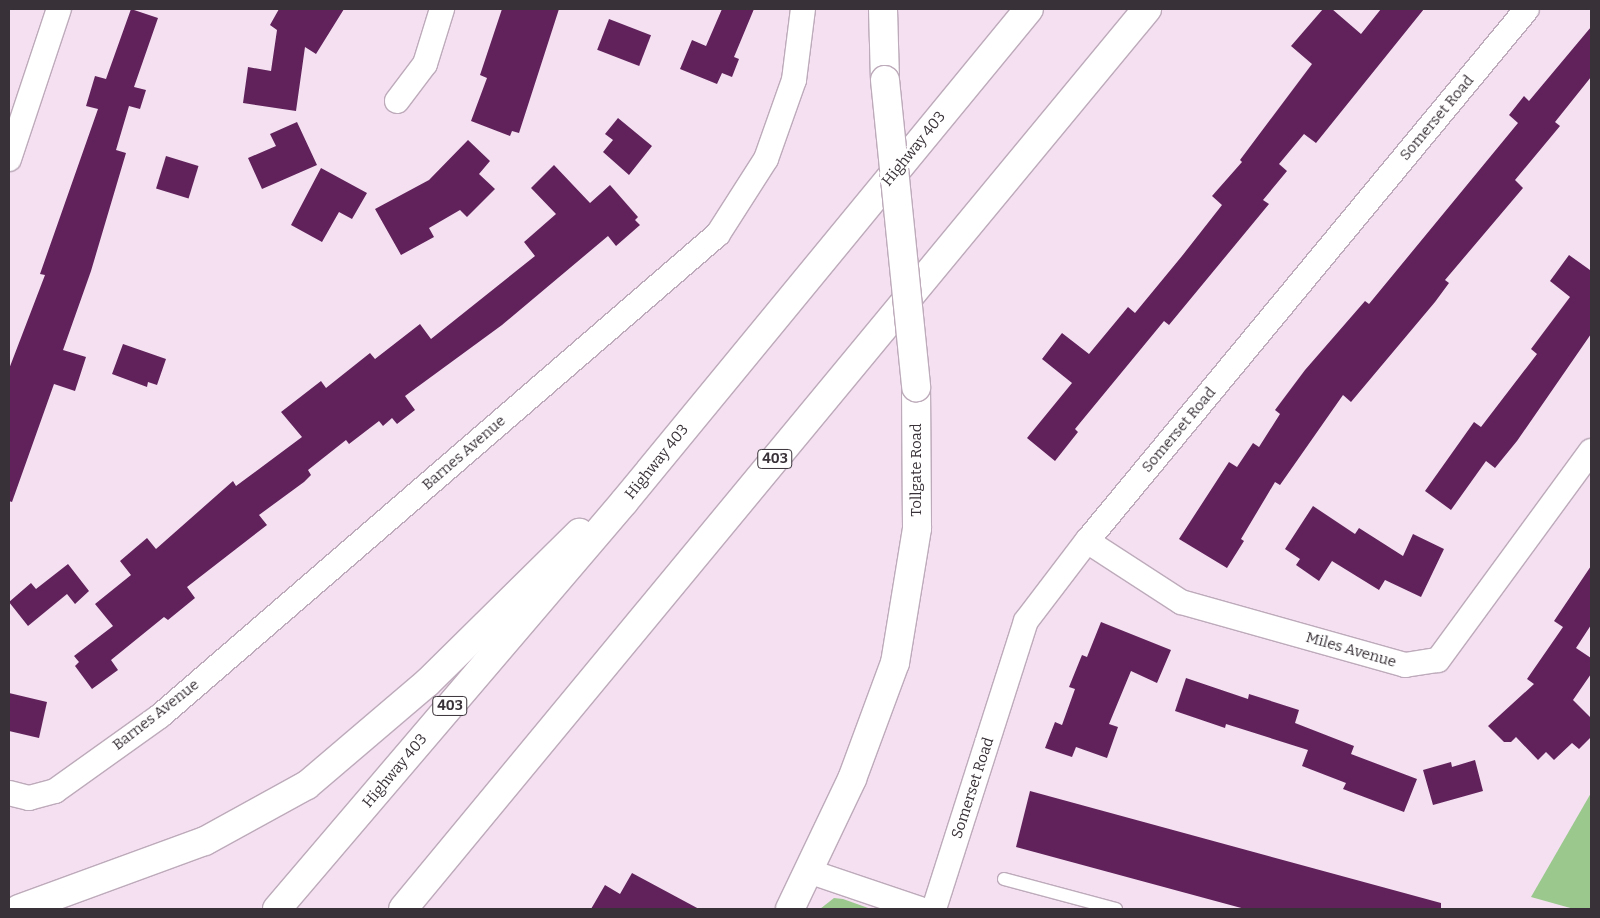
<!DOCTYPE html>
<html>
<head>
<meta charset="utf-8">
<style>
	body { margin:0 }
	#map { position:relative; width:1600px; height:918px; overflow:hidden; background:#f4e0f1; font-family:Bitter,serif }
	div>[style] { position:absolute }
	.green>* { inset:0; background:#9ac88d }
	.building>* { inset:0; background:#61225c; transform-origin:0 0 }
	.roads { filter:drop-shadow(1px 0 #bdaaba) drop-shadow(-1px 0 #bdaaba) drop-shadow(0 1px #bdaaba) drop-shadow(0 -1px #bdaaba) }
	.lane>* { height:12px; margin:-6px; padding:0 6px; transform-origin:6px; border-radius:6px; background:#fff }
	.street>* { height:24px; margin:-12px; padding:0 12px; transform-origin:12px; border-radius:12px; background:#fff }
	.secondary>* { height:28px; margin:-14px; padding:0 14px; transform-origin:14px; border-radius:14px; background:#fff }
	.highway>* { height:28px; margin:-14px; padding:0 14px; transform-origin:14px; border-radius:14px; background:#fff }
	.bridges { filter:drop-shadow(1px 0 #bdaaba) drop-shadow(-1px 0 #bdaaba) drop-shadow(0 1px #bdaaba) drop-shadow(0 -1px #bdaaba) }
	.secondary-bridge>* { height:28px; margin:-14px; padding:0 14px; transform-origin:14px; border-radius:14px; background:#fff }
	span { translate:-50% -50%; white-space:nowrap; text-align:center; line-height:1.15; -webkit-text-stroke:5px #fff; paint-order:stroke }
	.shield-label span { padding:1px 4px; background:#fff; border:1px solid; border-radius:4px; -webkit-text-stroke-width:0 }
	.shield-label { font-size:14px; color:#383137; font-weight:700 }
	.street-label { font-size:15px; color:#383137 }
	.frame { position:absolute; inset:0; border:10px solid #383137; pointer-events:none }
</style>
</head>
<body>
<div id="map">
	<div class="green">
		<div style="clip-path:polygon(1591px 793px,1591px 909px,1574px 909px,1531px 897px)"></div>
		<div style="clip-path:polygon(834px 898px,843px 899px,871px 909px,820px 909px)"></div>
	</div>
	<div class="building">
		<div style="clip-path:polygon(131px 9px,158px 18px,134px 87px,146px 90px,140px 109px,129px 106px,116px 150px,126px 153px,91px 271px,63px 350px,86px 357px,75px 391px,54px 384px,12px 502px,9px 501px,9px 369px,45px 275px,40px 274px,98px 109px,86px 106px,95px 76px,106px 79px)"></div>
		<div style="clip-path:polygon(279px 9px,344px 9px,316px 54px,305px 47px,296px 111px,243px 103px,248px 67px,271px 71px,277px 30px,270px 25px)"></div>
		<div style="clip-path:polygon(502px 9px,559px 9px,519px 133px,512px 131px,510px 136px,471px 121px,487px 78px,480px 75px)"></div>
		<div style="clip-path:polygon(722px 9px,754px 9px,734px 57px,739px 59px,732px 77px,722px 73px,717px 84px,680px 69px,692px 40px,706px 46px)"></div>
		<div style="clip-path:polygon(1323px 9px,1332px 9px,1361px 34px,1381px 9px,1424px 9px,1316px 143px,1304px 134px,1279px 164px,1287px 171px,1263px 200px,1269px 204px,1169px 325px,1164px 321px,1075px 429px,1078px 432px,1055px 461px,1027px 438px,1072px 383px,1042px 359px,1062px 333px,1089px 354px,1128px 307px,1135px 313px,1182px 256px,1222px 205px,1212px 196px,1242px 162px,1240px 160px,1312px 64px,1291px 46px)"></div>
		<div style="left:609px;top:19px;width:45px;height:33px;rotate:21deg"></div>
		<div style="clip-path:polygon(1591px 27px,1591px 77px,1555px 122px,1560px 126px,1515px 180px,1523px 188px,1445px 280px,1449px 283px,1435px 302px,1351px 402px,1343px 395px,1280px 485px,1275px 482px,1241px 539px,1244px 541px,1227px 568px,1179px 539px,1229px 462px,1237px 467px,1253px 443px,1259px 447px,1280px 414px,1275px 410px,1305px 370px,1365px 301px,1369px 304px,1518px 123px,1509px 115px,1524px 96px,1529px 101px)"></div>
		<div style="clip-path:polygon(618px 118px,652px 146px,629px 175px,603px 152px,613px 140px,605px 134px)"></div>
		<div style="clip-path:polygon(297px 122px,317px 165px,262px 189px,248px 158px,276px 146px,270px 134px)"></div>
		<div style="clip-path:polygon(468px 140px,490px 161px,479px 174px,495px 189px,467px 217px,460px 210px,429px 228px,434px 237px,401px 255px,375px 209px,429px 180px)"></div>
		<div style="left:166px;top:156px;width:34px;height:34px;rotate:17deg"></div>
		<div style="clip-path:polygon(554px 165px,590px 203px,610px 185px,638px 217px,635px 220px,640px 225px,616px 246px,608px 236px,502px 325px,405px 396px,415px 410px,397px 424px,392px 418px,383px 426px,379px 421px,349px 444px,346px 440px,308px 470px,311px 475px,304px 482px,259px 515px,267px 525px,187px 587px,195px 598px,168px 620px,164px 617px,111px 660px,118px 670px,92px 689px,75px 666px,79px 662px,74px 656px,113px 626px,95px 604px,131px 575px,120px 561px,147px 538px,156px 549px,233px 481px,236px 486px,302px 437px,281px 412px,321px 381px,326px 388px,370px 353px,375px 359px,420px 324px,431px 339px,535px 256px,524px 242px,556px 214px,531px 188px)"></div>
		<div style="clip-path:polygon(321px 168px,367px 193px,352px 219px,339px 212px,322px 242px,291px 225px)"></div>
		<div style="clip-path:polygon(1569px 255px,1590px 270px,1591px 268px,1591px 334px,1517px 441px,1495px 468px,1486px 461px,1451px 510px,1425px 491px,1474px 422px,1481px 427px,1537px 354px,1531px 349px,1570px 297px,1550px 281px)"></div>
		<div style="clip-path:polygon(123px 344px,166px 359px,157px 385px,148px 382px,147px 387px,112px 374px)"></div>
		<div style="clip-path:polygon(1313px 506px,1355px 534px,1359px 528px,1403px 556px,1413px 534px,1444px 549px,1421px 597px,1385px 580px,1379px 590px,1332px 561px,1319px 581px,1296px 565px,1300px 559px,1285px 549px)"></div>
		<div style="clip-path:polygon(68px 564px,89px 591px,75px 604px,67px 594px,28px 626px,9px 602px,31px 583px,36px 589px)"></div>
		<div style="clip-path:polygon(1591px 566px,1591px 625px,1576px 648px,1591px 658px,1591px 674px,1573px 700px,1591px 718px,1591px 737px,1579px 749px,1572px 743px,1554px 760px,1546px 752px,1538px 760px,1516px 737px,1511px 742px,1504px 742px,1488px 726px,1534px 684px,1527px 679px,1563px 627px,1554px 621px)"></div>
		<div style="clip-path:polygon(1101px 622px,1171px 650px,1157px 683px,1131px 671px,1109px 724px,1118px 727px,1107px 758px,1076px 747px,1072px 757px,1045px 748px,1055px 722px,1062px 725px,1075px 689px,1069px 687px,1082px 655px,1087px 657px)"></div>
		<div style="clip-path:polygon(1186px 678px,1248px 699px,1249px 694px,1299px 710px,1295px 723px,1354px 746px,1351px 754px,1417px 779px,1404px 812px,1343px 789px,1346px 783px,1302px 766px,1308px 750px,1226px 724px,1225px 728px,1175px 711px)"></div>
		<div style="clip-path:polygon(9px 693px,47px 702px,39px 738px,9px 731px)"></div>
		<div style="clip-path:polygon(1475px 760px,1483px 791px,1433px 805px,1423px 770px,1451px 762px,1452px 767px)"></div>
		<div style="clip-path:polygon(1030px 791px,1441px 903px,1441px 909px,1245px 909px,1016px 847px)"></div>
		<div style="clip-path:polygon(632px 873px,699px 909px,591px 909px,605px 885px,620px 894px)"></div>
	</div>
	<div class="roads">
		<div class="lane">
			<div style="left:1004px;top:879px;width:116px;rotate:15deg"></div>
		</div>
		<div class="street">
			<div style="left:397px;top:101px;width:46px;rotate:-52.9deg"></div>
			<div style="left:425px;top:64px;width:58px;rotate:-72.8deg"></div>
			<div style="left:9px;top:159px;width:158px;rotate:-71.6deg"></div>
			<div style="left:1087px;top:541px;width:112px;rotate:33deg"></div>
			<div style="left:1181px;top:602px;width:233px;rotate:15.7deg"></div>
			<div style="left:1405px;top:665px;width:33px;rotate:-9deg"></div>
			<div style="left:1438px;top:660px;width:259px;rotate:-53.8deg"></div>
			<div style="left:9px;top:793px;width:21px;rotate:14deg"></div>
			<div style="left:29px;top:798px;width:27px;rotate:-15deg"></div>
			<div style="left:55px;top:791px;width:129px;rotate:-35.5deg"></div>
			<div style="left:160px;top:716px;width:737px;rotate:-40.82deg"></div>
			<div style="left:718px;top:234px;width:89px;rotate:-57.4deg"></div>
			<div style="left:766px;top:159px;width:84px;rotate:-70.5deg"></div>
			<div style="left:794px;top:80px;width:72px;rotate:-82.8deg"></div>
			<div style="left:808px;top:871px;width:118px;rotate:18.7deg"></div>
			<div style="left:934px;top:909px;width:302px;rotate:-72.3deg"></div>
			<div style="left:1026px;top:621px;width:101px;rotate:-52.7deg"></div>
			<div style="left:1087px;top:541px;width:690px;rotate:-50.41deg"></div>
		</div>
		<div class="secondary">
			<div style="left:883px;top:9px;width:71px;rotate:88.4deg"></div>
			<div style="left:790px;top:909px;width:144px;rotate:-64.5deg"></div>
			<div style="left:852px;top:779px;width:124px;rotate:-69.7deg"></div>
			<div style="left:895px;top:663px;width:137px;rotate:-80.7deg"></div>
			<div style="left:917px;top:528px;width:141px;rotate:-90.4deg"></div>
		</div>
		<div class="highway">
			<div style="left:19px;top:909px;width:198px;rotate:-20.1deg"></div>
			<div style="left:205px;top:841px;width:116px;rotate:-28.8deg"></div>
			<div style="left:307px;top:785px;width:157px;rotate:-40.4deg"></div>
			<div style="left:427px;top:683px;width:214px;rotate:-44.6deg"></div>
			<div style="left:277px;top:909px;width:535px;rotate:-49.55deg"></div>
			<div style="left:624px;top:502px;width:638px;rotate:-50.6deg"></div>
			<div style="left:403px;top:909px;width:1168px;rotate:-50.42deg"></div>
		</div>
	</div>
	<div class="bridges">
		<div class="secondary-bridge">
			<div style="left:885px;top:80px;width:309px;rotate:84.2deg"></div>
		</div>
	</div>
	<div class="shield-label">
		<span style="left:775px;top:459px">403</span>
		<span style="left:450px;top:706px">403</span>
	</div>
	<div class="street-label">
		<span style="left:1437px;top:118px;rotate:-50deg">Somerset Road</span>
		<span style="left:914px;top:149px;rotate:-51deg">Highway 403</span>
		<span style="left:1179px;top:430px;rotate:-50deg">Somerset Road</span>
		<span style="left:464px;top:453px;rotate:-41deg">Barnes Avenue</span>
		<span style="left:657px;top:462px;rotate:-51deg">Highway 403</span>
		<span style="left:917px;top:470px;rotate:-90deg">Tollgate Road</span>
		<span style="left:1351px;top:650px;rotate:16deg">Miles Avenue</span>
		<span style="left:156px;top:715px;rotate:-38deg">Barnes Avenue</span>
		<span style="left:395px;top:771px;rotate:-50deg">Highway 403</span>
		<span style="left:973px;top:788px;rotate:-72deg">Somerset Road</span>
	</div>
	<div class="frame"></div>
</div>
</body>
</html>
